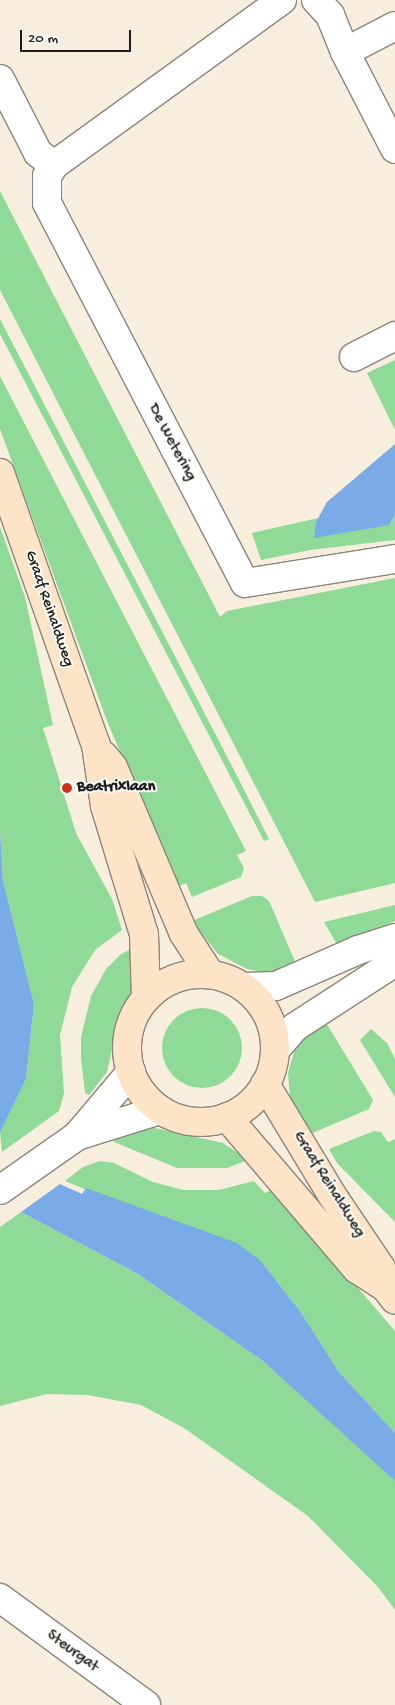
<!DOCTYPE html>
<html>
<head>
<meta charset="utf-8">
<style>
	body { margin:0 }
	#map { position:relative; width:395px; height:1705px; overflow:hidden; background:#f7eedd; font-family:"Gochi Hand",sans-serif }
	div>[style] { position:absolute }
	.green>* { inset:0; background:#8fda96 }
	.round { border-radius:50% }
	.water>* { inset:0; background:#7babe6 }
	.roads { filter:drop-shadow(1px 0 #8a857c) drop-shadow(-1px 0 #8a857c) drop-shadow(0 1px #8a857c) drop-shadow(0 -1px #8a857c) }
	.minor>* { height:28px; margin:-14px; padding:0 14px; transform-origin:14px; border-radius:14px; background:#fff }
	.secondary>* { height:28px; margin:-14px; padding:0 14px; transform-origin:14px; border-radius:14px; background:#fee4c6 }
	.secondary>.ring { margin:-14px; padding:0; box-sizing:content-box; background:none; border:28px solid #fee4c6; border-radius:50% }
	.dots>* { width:14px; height:14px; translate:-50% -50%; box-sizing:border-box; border:2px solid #fdfcf7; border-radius:50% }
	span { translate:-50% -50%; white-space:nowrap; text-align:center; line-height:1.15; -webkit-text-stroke:4px #fdfcf7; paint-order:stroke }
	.street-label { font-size:16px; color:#1c1c1c }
	.poi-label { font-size:16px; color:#1c1c1c; font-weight:700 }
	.left { translate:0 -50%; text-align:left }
	.scale { position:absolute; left:20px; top:30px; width:111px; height:22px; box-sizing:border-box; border:2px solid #1c1c1c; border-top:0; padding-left:6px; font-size:15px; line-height:18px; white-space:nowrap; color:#1c1c1c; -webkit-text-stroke:4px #fdfcf7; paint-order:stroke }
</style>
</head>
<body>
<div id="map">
	<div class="green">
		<div style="clip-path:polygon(0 191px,220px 617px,227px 611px,395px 578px,395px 883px,315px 902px,0 290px)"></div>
		<div style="clip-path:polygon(0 319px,234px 770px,269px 839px,264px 841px,0 334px)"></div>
		<div style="clip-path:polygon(395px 360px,395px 430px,367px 373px)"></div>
		<div style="clip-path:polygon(0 376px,246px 851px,237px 855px,244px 868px,241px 877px,192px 897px,186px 883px,177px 887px,107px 721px,0 429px)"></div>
		<div style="clip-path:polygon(395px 515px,395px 540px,310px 550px,261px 560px,252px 533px,318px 518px,391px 522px)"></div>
		<div style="clip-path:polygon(0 527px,25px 597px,53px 725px,43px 728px,76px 833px,112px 899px,122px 930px,95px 950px,72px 987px,60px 1035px,64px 1093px,59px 1111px,2px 1152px,0 1133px,26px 1079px,34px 1004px,3px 881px,0 830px)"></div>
		<div style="clip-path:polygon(252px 896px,262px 896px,269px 901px,297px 966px,271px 973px,247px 969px,218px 954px,192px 921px)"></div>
		<div style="clip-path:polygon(395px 905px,395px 921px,338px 946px,324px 922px)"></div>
		<div style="clip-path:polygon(135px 947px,136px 981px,119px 1019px,107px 1072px,89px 1095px,85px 1093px,81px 1058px,81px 1037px,91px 996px,106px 969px,121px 954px)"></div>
		<div class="round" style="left:162px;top:1008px;width:80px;height:80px"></div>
		<div style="clip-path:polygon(325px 1021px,373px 1100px,369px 1109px,308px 1135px,290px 1097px,288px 1073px,294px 1052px,302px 1040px)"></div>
		<div style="clip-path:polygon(371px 1029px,387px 1043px,395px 1059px,395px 1097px,360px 1040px)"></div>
		<div style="clip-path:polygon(150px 1127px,223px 1143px,248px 1160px,227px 1168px,177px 1168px,114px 1142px,113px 1138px)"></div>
		<div style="clip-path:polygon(374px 1131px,381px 1132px,388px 1142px,395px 1139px,395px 1222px,337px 1163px,329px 1149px)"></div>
		<div style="clip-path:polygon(100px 1161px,114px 1163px,153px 1182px,183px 1190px,219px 1190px,254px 1181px,265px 1193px,273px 1189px,395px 1331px,395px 1433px,339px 1372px,300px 1311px,261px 1261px,65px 1181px,83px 1167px)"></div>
		<div style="clip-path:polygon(21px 1212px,138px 1274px,263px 1361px,385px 1470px,395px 1481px,395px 1610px,378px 1587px,308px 1516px,184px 1428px,141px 1405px,88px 1395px,47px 1394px,0 1406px,0 1227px)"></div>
	</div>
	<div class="water">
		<div style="clip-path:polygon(395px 444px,395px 515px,389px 525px,314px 538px,316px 522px,327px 502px)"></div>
		<div style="clip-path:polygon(0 830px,3px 881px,34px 1004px,26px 1079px,0 1133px)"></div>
		<div style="clip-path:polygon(60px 1184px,82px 1194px,86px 1188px,237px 1243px,261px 1261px,300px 1311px,339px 1372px,395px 1433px,395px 1481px,263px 1361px,138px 1274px,21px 1212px)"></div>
	</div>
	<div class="roads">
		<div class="minor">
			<div style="left:282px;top:0;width:281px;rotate:144.1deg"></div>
			<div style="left:54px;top:165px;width:13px;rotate:122deg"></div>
			<div style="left:47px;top:176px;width:27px;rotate:90deg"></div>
			<div style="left:47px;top:203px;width:428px;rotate:62.5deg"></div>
			<div style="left:245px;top:583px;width:152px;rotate:-9.1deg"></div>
			<div style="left:316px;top:0;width:21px;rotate:47deg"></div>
			<div style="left:330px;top:15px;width:40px;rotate:68deg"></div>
			<div style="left:395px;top:26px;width:56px;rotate:152.5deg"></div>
			<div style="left:345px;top:52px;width:109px;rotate:62.7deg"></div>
			<div style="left:0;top:79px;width:83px;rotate:62.8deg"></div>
			<div style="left:38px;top:153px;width:20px;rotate:37deg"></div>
			<div style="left:354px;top:357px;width:46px;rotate:-27.1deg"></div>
			<div style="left:244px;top:987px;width:32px;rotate:-2deg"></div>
			<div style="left:276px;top:986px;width:90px;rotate:-23.7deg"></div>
			<div style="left:358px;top:950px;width:39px;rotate:-18deg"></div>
			<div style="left:275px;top:1050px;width:30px;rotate:-49deg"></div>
			<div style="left:295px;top:1027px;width:119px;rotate:-33deg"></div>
			<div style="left:77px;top:1136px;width:87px;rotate:-17.4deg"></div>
			<div style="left:0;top:1190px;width:94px;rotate:-35deg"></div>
			<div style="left:77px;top:1136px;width:84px;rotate:-49.8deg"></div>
			<div style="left:0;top:1598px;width:181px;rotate:36.2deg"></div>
		</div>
		<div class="secondary">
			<div style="left:0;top:473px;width:288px;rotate:70.6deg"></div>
			<div style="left:96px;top:745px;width:62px;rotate:81.6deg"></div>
			<div style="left:105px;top:806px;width:134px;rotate:73.1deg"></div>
			<div style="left:144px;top:934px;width:64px;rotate:88.2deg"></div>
			<div style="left:104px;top:756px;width:14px;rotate:51deg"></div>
			<div style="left:113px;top:767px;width:181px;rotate:67deg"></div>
			<div style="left:184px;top:934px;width:48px;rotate:57deg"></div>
			<div class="ring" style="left:127px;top:974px;width:120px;height:120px"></div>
			<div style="left:265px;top:1084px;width:130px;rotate:58.9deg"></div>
			<div style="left:332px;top:1195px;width:88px;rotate:56.1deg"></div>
			<div style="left:381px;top:1268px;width:19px;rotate:78deg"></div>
			<div style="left:227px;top:1117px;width:200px;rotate:49.5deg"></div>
			<div style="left:357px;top:1269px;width:33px;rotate:33deg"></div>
			<div style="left:385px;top:1287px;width:16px;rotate:52deg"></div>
		</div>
	</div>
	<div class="dots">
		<div style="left:67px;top:788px;background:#c8321e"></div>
	</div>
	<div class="street-label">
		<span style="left:171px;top:443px;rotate:62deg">De Wetering</span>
		<span style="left:48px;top:609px;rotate:71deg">Graaf Reinaldweg</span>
		<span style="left:328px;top:1185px;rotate:58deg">Graaf Reinaldweg</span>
		<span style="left:72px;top:1652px;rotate:36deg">Steurgat</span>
	</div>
	<div class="poi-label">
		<span class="left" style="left:77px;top:788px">Beatrixlaan</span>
	</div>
	<div class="scale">20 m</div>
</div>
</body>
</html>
